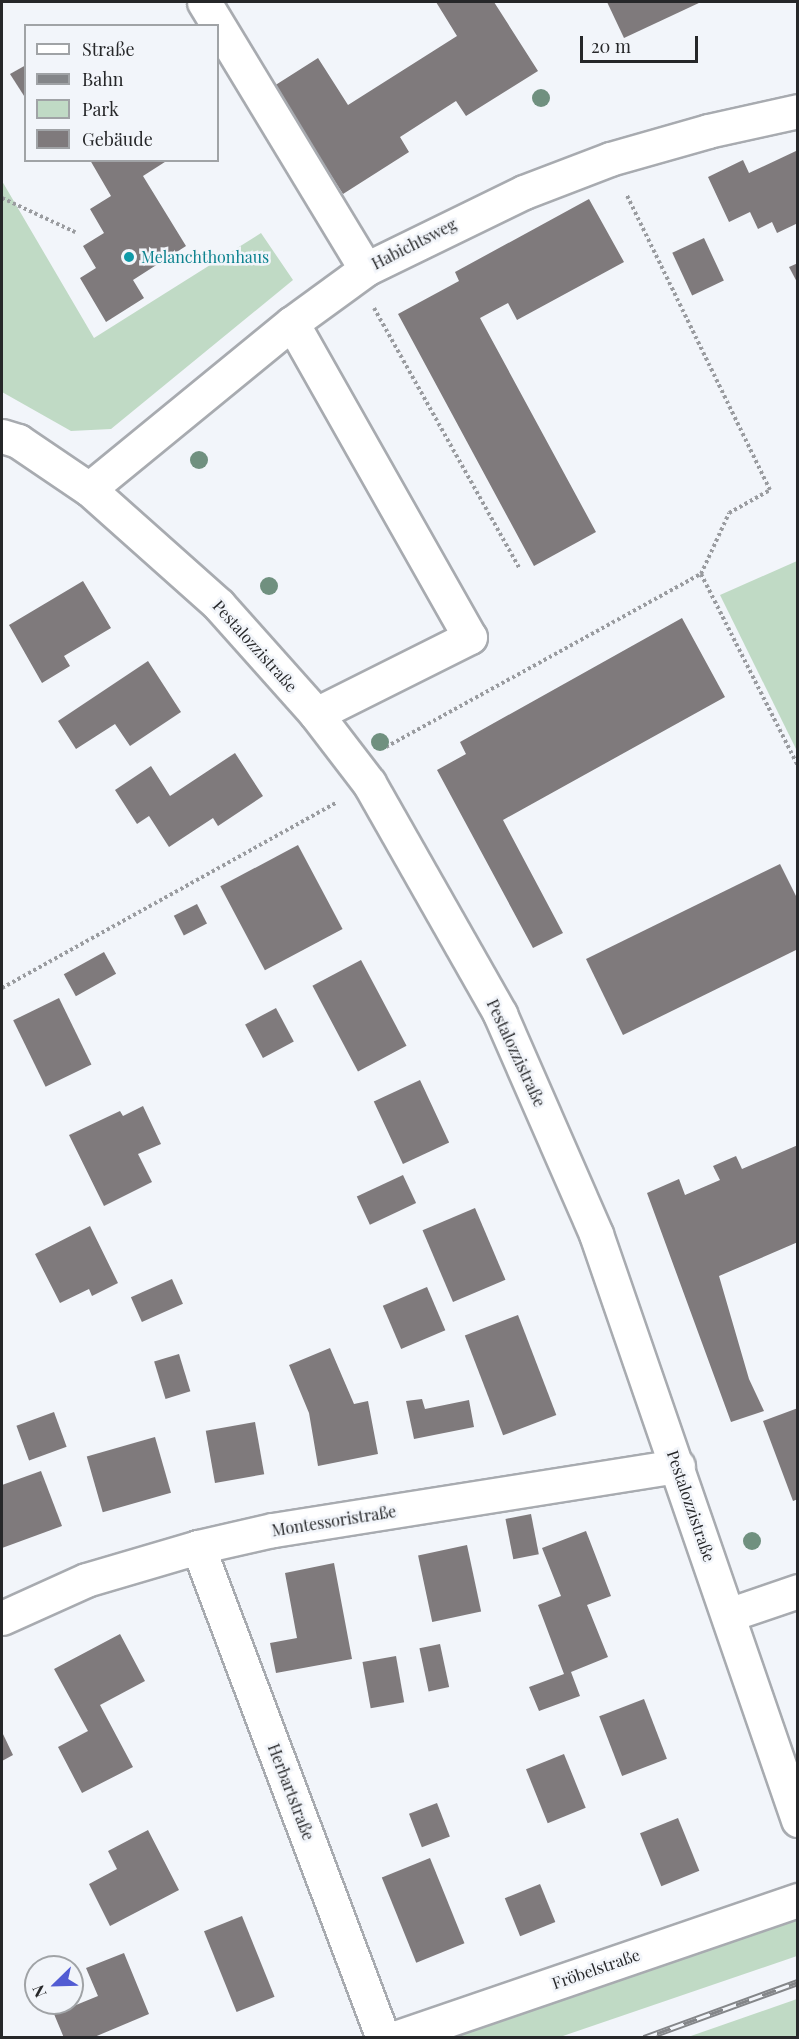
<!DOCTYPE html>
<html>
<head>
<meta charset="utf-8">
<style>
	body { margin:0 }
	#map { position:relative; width:799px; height:2039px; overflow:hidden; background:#f2f5fa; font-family:"Playfair Display",serif }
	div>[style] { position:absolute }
	.green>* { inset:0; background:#c0dac5 }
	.building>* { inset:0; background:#7f7a7c; transform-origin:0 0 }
	.path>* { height:4px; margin-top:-2px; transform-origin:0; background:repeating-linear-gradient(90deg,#9a9ca0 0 3px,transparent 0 6px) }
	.roads { filter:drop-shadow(2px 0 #a8abb0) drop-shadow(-2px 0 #a8abb0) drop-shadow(0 2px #a8abb0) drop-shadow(0 -2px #a8abb0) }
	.minor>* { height:33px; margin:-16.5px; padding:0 16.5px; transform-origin:16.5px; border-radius:16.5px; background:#fff }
	.rail>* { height:7px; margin-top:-3.5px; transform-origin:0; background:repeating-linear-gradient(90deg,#f2f5fa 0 14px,#848689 0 28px); box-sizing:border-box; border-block:2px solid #848689 }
	.trees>* { width:18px; height:18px; margin:-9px; border-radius:50%; background:#70907f }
	.dots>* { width:16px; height:16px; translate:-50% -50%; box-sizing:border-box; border:3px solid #f2f5fa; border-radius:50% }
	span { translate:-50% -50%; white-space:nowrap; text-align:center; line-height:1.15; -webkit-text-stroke:5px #f2f5fa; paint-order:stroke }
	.street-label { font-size:16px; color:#262729 }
	.culture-label { font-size:16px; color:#0d838f }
	.left { translate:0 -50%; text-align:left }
	.frame { position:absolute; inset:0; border:3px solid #262729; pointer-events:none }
	.legend { position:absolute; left:24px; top:24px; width:195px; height:138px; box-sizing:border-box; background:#f2f5fa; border:2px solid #a0a3a6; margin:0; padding:8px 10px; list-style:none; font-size:18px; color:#262729 }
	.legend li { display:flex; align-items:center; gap:12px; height:30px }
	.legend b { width:30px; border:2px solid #a0a3a6 }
	.north { position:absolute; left:24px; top:1955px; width:60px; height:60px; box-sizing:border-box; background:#f2f5fa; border:2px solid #a0a3a6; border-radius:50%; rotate:247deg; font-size:16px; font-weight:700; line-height:24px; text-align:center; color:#262729 }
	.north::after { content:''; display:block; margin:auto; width:21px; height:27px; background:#525cd3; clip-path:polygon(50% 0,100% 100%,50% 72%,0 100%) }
	.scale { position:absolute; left:580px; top:36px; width:118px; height:27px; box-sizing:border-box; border:3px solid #262729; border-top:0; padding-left:8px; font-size:18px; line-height:21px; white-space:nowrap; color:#262729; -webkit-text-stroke:4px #f2f5fa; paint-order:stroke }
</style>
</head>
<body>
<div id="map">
	<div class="green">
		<div style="clip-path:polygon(2px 181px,94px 338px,261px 233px,293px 280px,111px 429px,71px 431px,2px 392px)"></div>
		<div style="clip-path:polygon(797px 561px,797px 751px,720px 595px)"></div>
		<div style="clip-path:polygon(797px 1906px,797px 1956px,560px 2037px,424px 2038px)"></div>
		<div style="clip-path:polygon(797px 1999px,797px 2037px,688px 2037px)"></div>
	</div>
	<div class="building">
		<div style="clip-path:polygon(436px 2px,494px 2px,538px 71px,466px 116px,456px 101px,400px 137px,409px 152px,343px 194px,274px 86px,318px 58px,348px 105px,457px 36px)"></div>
		<div style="clip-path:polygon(607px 2px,701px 2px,624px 38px)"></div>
		<div style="clip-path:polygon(26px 65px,26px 99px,10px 74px)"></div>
		<div style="clip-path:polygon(796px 151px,798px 223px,777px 233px,772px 222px,758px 229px,750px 212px,729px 222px,708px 177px,743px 160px,749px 173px)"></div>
		<div style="clip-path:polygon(90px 160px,168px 160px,143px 176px,186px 246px,133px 280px,144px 298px,106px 322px,80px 278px,96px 268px,83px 246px,104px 233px,90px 209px,111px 196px)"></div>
		<div style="clip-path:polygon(589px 199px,624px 262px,517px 320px,508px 303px,480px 318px,596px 532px,534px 566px,398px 314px,459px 281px,455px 272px)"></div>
		<div style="left:704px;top:238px;width:47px;height:35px;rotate:65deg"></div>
		<div style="clip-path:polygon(798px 263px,798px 284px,789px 267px)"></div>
		<div style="clip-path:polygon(83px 581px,111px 628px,64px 656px,70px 666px,42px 683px,9px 625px)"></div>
		<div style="clip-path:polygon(682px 618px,725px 697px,503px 820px,563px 933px,533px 948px,437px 770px,466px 754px,460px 742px)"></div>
		<div style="clip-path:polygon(148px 661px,181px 712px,130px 746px,115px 724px,76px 749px,58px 721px)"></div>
		<div style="clip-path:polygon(235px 753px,263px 796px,218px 826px,213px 818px,169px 847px,149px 816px,137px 824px,115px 790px,151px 766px,170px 796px)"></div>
		<div style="left:298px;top:845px;width:95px;height:88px;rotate:62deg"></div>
		<div style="clip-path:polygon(780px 864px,798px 900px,798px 949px,623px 1035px,586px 959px)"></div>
		<div style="left:197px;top:904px;width:22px;height:26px;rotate:63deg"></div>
		<div style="left:104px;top:952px;width:25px;height:46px;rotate:61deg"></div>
		<div style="left:361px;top:960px;width:97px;height:55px;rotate:62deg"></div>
		<div style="left:59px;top:998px;width:74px;height:51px;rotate:64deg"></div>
		<div style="left:276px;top:1008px;width:38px;height:35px;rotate:62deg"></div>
		<div style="left:420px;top:1080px;width:69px;height:51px;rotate:65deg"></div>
		<div style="clip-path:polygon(143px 1106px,161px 1144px,138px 1154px,152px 1182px,104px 1206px,69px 1135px,120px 1111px,123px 1116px)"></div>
		<div style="clip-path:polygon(798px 1145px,798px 1242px,719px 1276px,749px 1379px,764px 1411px,731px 1422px,647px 1193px,679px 1179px,685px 1195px,720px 1180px,713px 1166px,736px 1156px,742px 1169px)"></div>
		<div style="left:403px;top:1175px;width:31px;height:51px;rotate:65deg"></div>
		<div style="left:475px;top:1208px;width:78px;height:57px;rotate:67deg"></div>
		<div style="clip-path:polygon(90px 1226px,118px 1283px,92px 1296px,89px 1289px,60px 1303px,35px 1254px)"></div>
		<div style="left:172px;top:1279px;width:27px;height:45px;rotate:66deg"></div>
		<div style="left:427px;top:1287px;width:47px;height:48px;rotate:67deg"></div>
		<div style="left:518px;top:1315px;width:107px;height:57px;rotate:69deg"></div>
		<div style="clip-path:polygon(330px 1348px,354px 1404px,368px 1401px,378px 1454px,318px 1466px,309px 1413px,289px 1365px)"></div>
		<div style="left:179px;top:1354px;width:39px;height:26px;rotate:73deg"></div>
		<div style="clip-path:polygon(422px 1399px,425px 1409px,469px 1400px,474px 1427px,414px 1439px,406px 1401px)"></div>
		<div style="clip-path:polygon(798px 1408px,798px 1499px,793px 1501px,763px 1421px)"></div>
		<div style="left:54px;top:1412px;width:37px;height:40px;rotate:70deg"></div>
		<div style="left:255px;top:1422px;width:53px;height:50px;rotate:80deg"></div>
		<div style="left:155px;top:1437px;width:58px;height:71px;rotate:74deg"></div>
		<div style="clip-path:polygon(41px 1471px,62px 1526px,2px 1548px,2px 1485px)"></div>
		<div style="left:531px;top:1514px;width:41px;height:26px;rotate:79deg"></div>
		<div style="clip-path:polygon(586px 1531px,611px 1596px,587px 1605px,608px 1657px,571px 1672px,580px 1696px,539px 1711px,529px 1687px,564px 1674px,538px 1605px,561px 1596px,542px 1548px)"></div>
		<div style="left:467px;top:1545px;width:68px;height:50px;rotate:78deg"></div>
		<div style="clip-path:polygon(334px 1563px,352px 1659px,276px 1673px,270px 1643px,297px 1638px,285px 1573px)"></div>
		<div style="clip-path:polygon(120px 1634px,145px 1681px,100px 1705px,133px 1767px,82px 1793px,58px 1747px,88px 1731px,54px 1669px)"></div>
		<div style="left:440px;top:1644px;width:44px;height:21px;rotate:78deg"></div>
		<div style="left:396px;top:1656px;width:47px;height:34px;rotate:80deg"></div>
		<div style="left:644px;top:1699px;width:64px;height:48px;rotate:69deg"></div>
		<div style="clip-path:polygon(2px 1732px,13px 1755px,2px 1761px)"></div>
		<div style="left:564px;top:1754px;width:58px;height:41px;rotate:68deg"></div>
		<div style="left:437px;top:1803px;width:36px;height:30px;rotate:69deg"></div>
		<div style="left:678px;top:1818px;width:57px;height:41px;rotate:68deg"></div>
		<div style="clip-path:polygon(148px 1830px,179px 1890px,110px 1926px,89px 1884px,117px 1869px,108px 1851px)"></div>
		<div style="left:430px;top:1858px;width:92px;height:52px;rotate:68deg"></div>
		<div style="left:540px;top:1884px;width:41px;height:38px;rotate:68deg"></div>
		<div style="left:242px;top:1916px;width:87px;height:41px;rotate:68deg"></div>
		<div style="clip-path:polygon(124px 1953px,149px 2014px,92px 2038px,64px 2038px,54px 2014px,98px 1996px,86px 1968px)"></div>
	</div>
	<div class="path">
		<div style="left:2px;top:198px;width:81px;rotate:25deg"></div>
		<div style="left:374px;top:308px;width:299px;rotate:60.8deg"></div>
		<div style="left:701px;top:574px;width:215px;rotate:63.2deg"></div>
		<div style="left:386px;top:747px;width:359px;rotate:-28.8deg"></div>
		<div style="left:701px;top:574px;width:67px;rotate:-65.3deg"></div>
		<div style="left:729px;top:513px;width:47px;rotate:-29.3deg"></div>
		<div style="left:770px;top:490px;width:329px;rotate:-115.9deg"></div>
		<div style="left:2px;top:988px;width:383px;rotate:-29deg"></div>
	</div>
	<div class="roads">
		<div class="minor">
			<div style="left:204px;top:2px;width:312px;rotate:58.8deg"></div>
			<div style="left:292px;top:323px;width:361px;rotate:60.5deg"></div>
			<div style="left:470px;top:637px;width:172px;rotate:153.4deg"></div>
			<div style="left:2px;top:436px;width:17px;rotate:17deg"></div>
			<div style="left:18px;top:441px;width:86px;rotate:34.1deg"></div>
			<div style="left:89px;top:489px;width:174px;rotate:41.7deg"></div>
			<div style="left:219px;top:605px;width:146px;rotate:48.3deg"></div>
			<div style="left:316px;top:714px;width:87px;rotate:52.5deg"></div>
			<div style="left:369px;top:783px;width:266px;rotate:60.4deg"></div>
			<div style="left:500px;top:1014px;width:240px;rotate:66.4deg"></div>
			<div style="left:596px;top:1234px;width:620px;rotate:70.98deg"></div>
			<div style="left:89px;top:489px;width:262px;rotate:-39.3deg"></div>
			<div style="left:292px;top:323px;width:92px;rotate:-36.1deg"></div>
			<div style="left:366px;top:269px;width:176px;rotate:-26deg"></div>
			<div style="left:524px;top:192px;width:92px;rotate:-21deg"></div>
			<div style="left:610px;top:159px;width:102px;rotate:-15.9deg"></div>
			<div style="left:708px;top:131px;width:92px;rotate:-12.5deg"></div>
			<div style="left:198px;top:1547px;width:525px;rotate:69.35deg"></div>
			<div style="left:728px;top:1615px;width:74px;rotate:-18.9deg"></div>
			<div style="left:2px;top:1618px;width:92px;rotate:-24.3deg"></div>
			<div style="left:86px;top:1580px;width:117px;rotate:-16.4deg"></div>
			<div style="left:198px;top:1547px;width:77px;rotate:-12.8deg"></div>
			<div style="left:273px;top:1530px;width:410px;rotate:-9deg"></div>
			<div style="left:395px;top:2038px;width:426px;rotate:-18.9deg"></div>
		</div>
	</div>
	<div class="rail">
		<div style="left:644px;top:2038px;width:164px;rotate:-20deg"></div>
	</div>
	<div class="trees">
		<div style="left:541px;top:98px"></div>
		<div style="left:199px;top:460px"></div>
		<div style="left:269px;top:586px"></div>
		<div style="left:380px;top:742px"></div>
		<div style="left:752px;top:1541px"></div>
	</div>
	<div class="dots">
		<div style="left:129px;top:257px;background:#0f9aa8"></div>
	</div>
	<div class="street-label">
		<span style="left:414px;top:244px;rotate:-27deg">Habichtsweg</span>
		<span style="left:255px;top:646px;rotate:48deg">Pestalozzistraße</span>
		<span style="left:516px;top:1053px;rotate:65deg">Pestalozzistraße</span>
		<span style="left:691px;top:1506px;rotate:71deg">Pestalozzistraße</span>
		<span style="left:334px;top:1521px;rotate:-9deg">Montessoristraße</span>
		<span style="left:291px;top:1792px;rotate:69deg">Herbartstraße</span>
		<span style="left:596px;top:1969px;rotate:-19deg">Fröbelstraße</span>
	</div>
	<div class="culture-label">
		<span class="left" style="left:141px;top:257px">Melanchthonhaus</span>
	</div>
	<div class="frame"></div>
	<ul class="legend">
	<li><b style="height:8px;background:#fff"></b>Straße</li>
	<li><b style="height:8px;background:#848689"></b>Bahn</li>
	<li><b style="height:16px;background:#c0dac5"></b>Park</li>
	<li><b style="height:16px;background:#7f7a7c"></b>Gebäude</li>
	</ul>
	<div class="north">N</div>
	<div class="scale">20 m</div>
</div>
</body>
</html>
